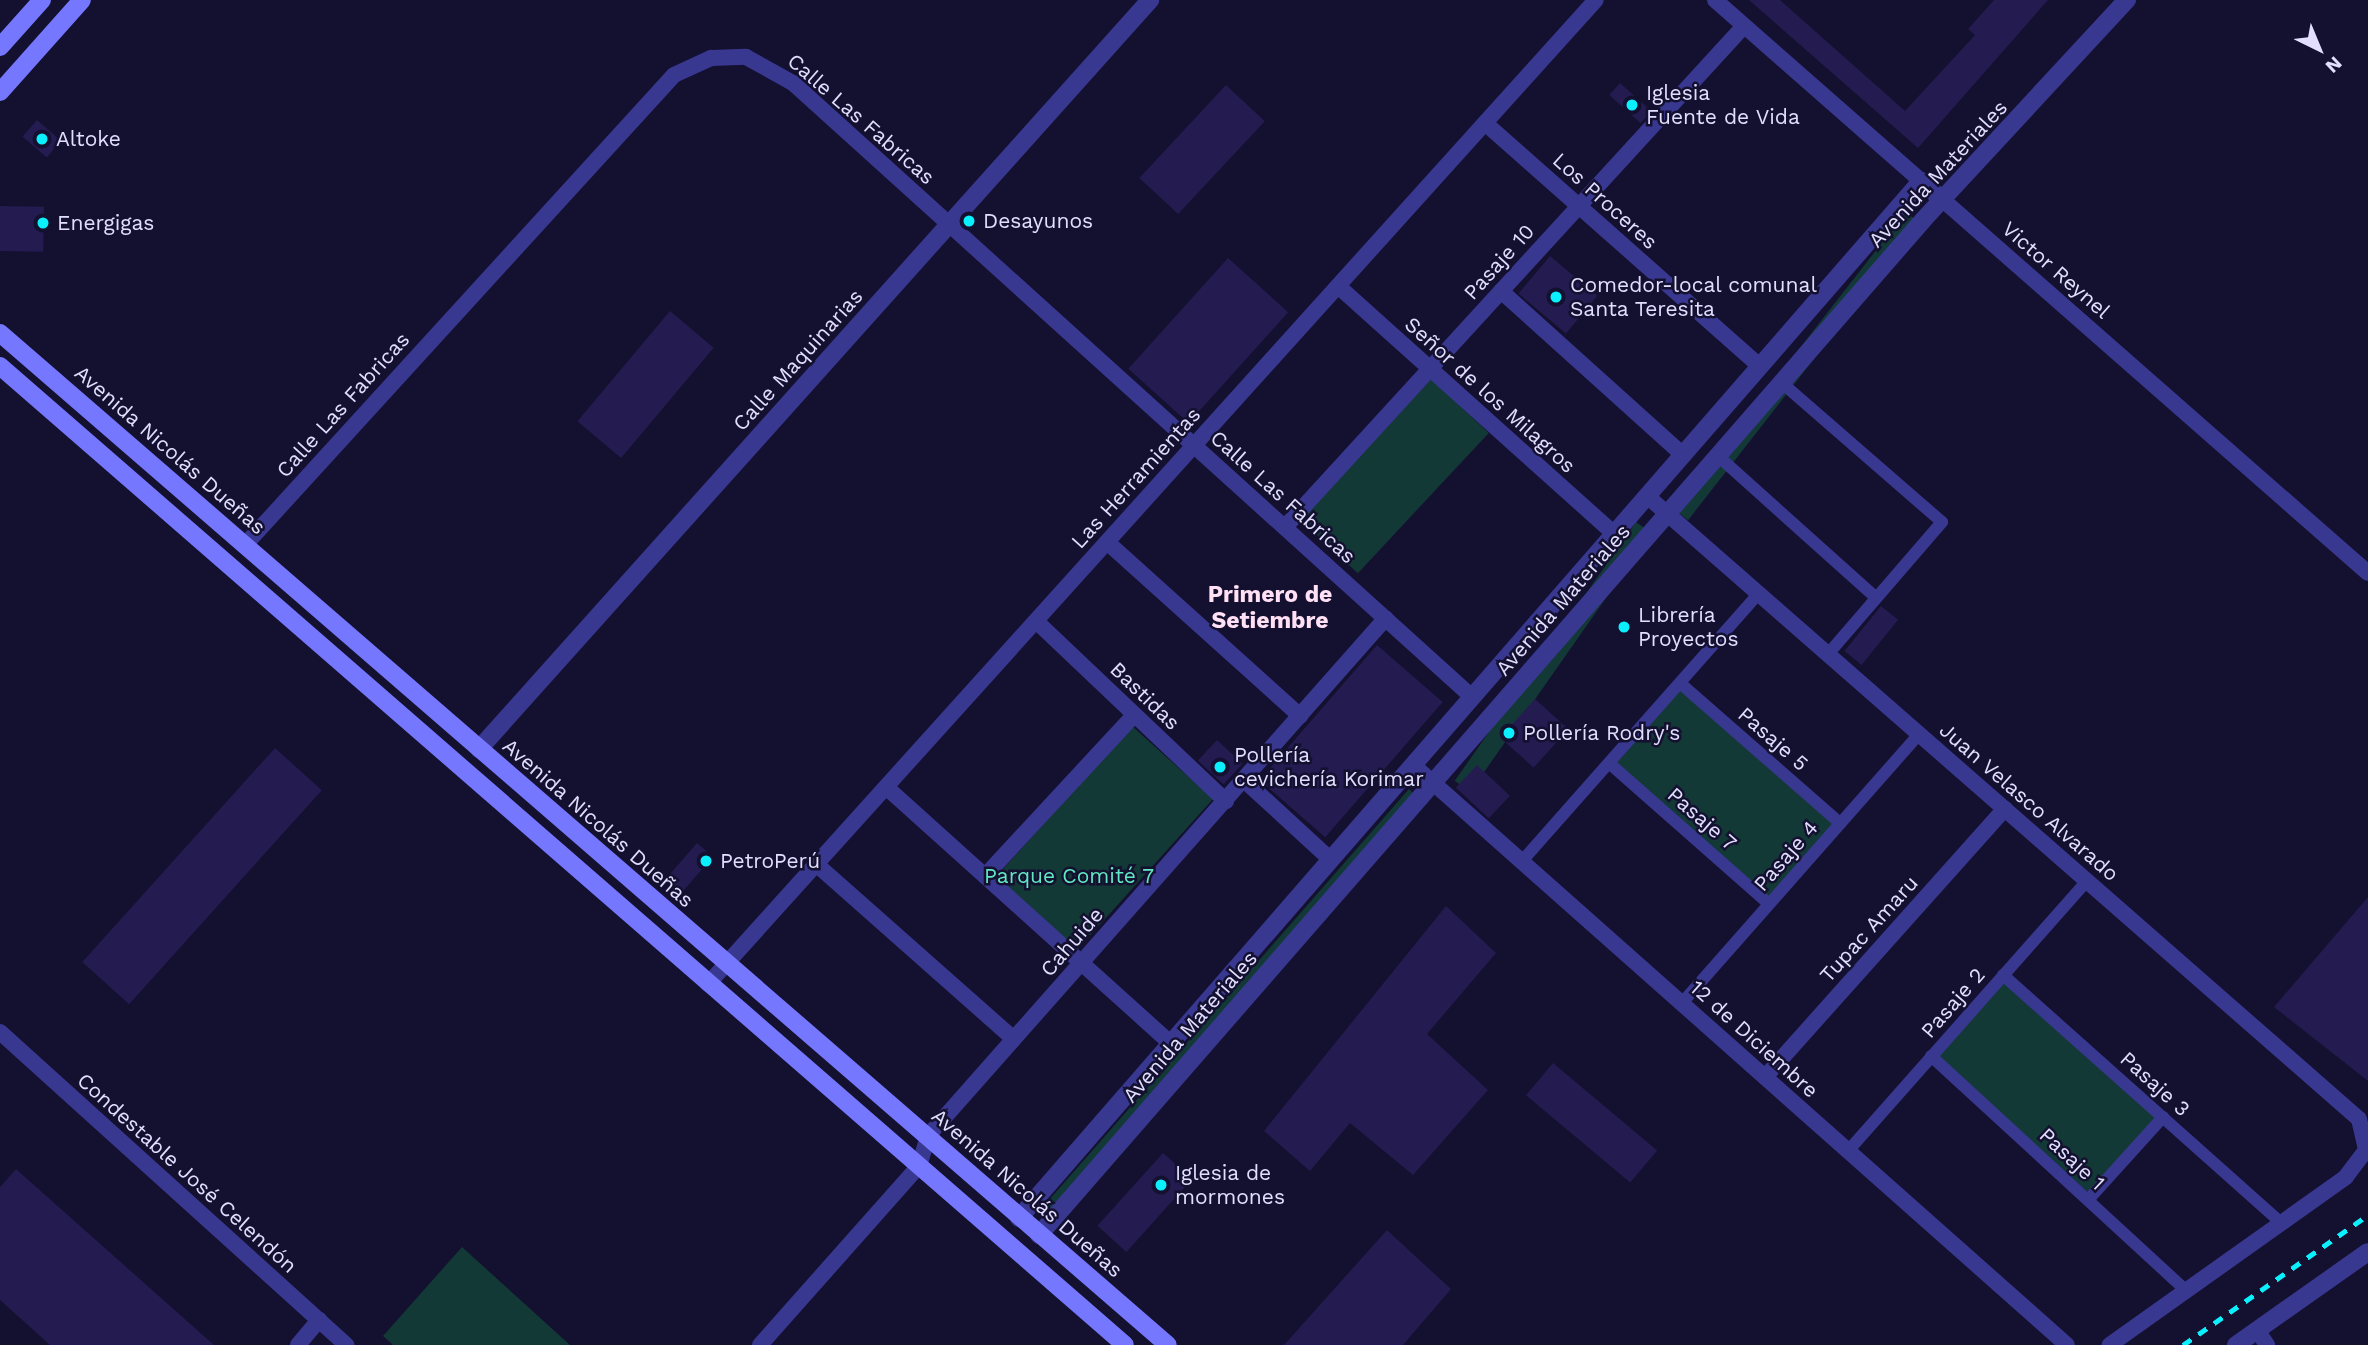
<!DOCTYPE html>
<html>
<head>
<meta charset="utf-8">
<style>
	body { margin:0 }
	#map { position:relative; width:2368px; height:1345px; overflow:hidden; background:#14102f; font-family:"Work Sans",sans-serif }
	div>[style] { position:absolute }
	.green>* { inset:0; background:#133937; transform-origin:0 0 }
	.building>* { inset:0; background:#241b51; transform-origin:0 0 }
	.pedestrian>* { height:12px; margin:-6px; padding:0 6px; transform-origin:6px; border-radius:6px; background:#393891 }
	.minor>* { height:16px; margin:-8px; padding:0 8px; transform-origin:8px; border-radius:8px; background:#393891 }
	.tertiary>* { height:18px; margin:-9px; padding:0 9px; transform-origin:9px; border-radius:9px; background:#393891 }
	.secondary>* { height:18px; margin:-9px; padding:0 9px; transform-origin:9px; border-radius:9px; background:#7577ff }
	.rail>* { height:5px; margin-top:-2.5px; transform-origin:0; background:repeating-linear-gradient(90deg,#0af0ff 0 10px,transparent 0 19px) }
	.dots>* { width:19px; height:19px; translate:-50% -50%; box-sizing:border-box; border:4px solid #14102f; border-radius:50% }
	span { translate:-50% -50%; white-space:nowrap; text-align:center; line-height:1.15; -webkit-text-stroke:5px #14102f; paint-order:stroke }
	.poi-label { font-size:21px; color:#e1deff }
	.left { translate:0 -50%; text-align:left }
	.street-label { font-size:21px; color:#e1deff }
	.park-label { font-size:21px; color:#60e9c2 }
	.neighbourhood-label { font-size:23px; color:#ffe0f5; font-weight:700 }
	.north { position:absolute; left:2284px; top:14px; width:70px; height:70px; -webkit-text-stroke:5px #14102f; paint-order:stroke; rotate:137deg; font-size:19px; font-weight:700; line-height:28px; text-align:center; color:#e1deff }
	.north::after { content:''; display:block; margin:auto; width:24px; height:32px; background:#e1deff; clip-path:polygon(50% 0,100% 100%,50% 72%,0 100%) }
</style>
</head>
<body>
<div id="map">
	<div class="green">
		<div style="left:1906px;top:212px;width:18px;height:377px;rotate:38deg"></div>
		<div style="left:1431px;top:379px;width:79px;height:192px;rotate:43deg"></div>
		<div style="left:1636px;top:522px;width:19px;height:316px;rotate:35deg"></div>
		<div style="left:1680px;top:690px;width:204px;height:98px;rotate:41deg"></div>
		<div style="left:1132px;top:726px;width:109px;height:214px;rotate:42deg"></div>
		<div style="clip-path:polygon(1409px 789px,1420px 800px,1052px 1216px,1042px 1208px)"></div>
		<div style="left:2003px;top:981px;width:207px;height:100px;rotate:42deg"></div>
		<div style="clip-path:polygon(462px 1247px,570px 1345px,393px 1345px,383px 1336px)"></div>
	</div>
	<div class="building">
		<div style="clip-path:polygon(1749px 0,1780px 0,1905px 111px,1975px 35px,1968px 29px,1994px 0,2048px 0,1918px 148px)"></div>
		<div style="left:1620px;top:83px;width:42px;height:16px;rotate:42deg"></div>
		<div style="left:1226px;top:85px;width:53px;height:127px;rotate:43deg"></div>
		<div style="left:37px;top:120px;width:32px;height:22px;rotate:41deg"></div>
		<div style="left:0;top:206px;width:44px;height:45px;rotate:1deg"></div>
		<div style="left:1550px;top:256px;width:62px;height:49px;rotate:40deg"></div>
		<div style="left:1228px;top:258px;width:81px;height:149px;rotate:42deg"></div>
		<div style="left:670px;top:311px;width:57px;height:144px;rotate:40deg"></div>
		<div style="left:1881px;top:606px;width:22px;height:58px;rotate:39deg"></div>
		<div style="left:1377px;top:645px;width:87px;height:179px;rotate:41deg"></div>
		<div style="left:1535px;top:699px;width:45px;height:52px;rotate:42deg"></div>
		<div style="left:1217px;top:740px;width:35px;height:28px;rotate:43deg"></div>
		<div style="left:275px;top:748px;width:63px;height:288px;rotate:42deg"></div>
		<div style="left:1477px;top:765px;width:45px;height:31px;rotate:43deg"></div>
		<div style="left:697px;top:843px;width:21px;height:47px;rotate:41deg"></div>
		<div style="clip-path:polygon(2368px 897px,2368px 1081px,2274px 1007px)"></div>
		<div style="clip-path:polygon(1446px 906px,1496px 953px,1427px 1034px,1488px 1090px,1413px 1175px,1350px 1123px,1310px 1171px,1264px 1131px)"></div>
		<div style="left:1553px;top:1063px;width:136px;height:42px;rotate:40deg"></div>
		<div style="left:1163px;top:1153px;width:39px;height:98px;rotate:42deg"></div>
		<div style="clip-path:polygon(16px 1169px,214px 1345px,50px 1345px,0 1300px,0 1187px)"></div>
		<div style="clip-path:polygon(1387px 1230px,1451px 1289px,1403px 1345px,1284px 1345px)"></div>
	</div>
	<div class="pedestrian">
		<div style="left:1782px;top:383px;width:212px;rotate:41deg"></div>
		<div style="left:1942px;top:522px;width:174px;rotate:130.8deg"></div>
		<div style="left:1718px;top:456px;width:212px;rotate:41.9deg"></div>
		<div style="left:1680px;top:683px;width:213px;rotate:41.2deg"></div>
		<div style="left:1609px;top:763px;width:213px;rotate:41.4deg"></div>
		<div style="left:1522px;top:861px;width:358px;rotate:-48.5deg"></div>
		<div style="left:2003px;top:975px;width:373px;rotate:41.7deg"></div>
		<div style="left:1682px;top:1003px;width:359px;rotate:-48.6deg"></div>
		<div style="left:1931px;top:1056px;width:348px;rotate:42.6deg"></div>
		<div style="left:1848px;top:1151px;width:361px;rotate:-48.5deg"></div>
		<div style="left:2088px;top:1200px;width:112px;rotate:-47.9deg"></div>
	</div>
	<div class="minor">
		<div style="left:1715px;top:0;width:274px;rotate:41.3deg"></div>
		<div style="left:1485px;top:123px;width:367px;rotate:41.5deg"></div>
		<div style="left:1943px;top:200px;width:565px;rotate:41.27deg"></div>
		<div style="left:1338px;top:286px;width:371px;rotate:41.9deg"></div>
		<div style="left:1501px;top:291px;width:245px;rotate:42deg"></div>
		<div style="left:1647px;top:496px;width:946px;rotate:41.19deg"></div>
		<div style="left:2359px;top:1119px;width:32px;rotate:77deg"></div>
		<div style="left:2366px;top:1150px;width:34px;rotate:127deg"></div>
		<div style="left:2346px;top:1177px;width:290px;rotate:144.6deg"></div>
		<div style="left:1285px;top:527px;width:679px;rotate:-47.51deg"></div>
		<div style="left:1107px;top:542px;width:260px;rotate:42deg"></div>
		<div style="left:245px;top:545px;width:636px;rotate:-47.61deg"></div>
		<div style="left:674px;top:75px;width:41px;rotate:-24.7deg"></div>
		<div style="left:711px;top:58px;width:35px;rotate:-2deg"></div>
		<div style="left:746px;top:57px;width:54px;rotate:29deg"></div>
		<div style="left:793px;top:83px;width:915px;rotate:42.12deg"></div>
		<div style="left:1036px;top:621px;width:262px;rotate:43.5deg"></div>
		<div style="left:1413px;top:765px;width:874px;rotate:41.57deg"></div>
		<div style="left:1244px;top:780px;width:118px;rotate:42.6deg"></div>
		<div style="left:886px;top:787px;width:384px;rotate:42deg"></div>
		<div style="left:816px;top:864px;width:264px;rotate:41.5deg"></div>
		<div style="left:985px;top:876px;width:219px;rotate:-47.2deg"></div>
		<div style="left:708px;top:984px;width:1325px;rotate:-47.94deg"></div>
		<div style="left:0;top:1032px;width:467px;rotate:42.1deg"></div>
		<div style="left:1765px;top:1077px;width:360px;rotate:-48.2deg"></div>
		<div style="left:2257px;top:1330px;width:18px;rotate:56deg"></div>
		<div style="left:298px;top:1345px;width:33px;rotate:-50deg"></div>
		<div style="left:760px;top:1345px;width:239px;rotate:-48.4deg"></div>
		<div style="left:919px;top:1166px;width:31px;rotate:-73deg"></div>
		<div style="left:928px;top:1136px;width:691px;rotate:-48.52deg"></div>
	</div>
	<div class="tertiary">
		<div style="left:479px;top:749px;width:1006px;rotate:-48.14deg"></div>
		<div style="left:1019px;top:1218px;width:1374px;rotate:-48.98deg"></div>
		<div style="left:1921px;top:181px;width:29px;rotate:41deg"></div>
		<div style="left:1039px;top:1235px;width:1347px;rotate:-48.94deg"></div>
		<div style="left:1924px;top:219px;width:299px;rotate:-47.2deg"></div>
		<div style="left:2236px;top:1345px;width:161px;rotate:-35.2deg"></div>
	</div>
	<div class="secondary">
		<div style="left:0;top:47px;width:63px;rotate:-48.2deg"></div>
		<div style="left:0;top:92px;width:123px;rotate:-48.3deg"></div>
		<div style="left:0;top:333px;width:1545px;rotate:40.91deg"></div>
		<div style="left:0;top:366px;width:1491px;rotate:41.03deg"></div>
	</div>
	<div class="rail">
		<div style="left:2183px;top:1345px;width:226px;rotate:-35.1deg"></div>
	</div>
	<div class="dots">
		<div style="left:1632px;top:105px;background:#0af0ff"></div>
		<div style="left:42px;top:139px;background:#0af0ff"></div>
		<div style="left:969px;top:221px;background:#0af0ff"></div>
		<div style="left:43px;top:223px;background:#0af0ff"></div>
		<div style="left:1556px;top:297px;background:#0af0ff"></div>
		<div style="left:1624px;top:627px;background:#0af0ff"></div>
		<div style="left:1509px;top:733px;background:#0af0ff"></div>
		<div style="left:1220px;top:767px;background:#0af0ff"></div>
		<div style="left:706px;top:861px;background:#0af0ff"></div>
		<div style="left:1161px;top:1185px;background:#0af0ff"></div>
	</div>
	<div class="poi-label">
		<span class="left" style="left:1646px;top:105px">Iglesia<br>Fuente de Vida</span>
		<span class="left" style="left:56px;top:139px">Altoke</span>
		<span class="left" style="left:983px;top:221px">Desayunos</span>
		<span class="left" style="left:57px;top:223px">Energigas</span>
		<span class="left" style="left:1570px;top:297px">Comedor-local comunal<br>Santa Teresita</span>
		<span class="left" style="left:1638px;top:627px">Librería<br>Proyectos</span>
		<span class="left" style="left:1523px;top:733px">Pollería Rodry's</span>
		<span class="left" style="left:1234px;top:767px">Pollería<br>cevichería Korimar</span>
		<span class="left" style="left:720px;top:861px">PetroPerú</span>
		<span class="left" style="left:1175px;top:1185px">Iglesia de<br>mormones</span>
	</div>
	<div class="street-label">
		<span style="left:861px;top:119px;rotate:41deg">Calle Las Fabricas</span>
		<span style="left:1938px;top:174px;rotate:-47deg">Avenida Materiales</span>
		<span style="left:1605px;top:201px;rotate:42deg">Los Proceres</span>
		<span style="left:1499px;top:262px;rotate:-48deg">Pasaje 10</span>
		<span style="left:2056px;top:270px;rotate:41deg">Victor Reynel</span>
		<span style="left:798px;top:360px;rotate:-48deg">Calle Maquinarias</span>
		<span style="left:1490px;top:395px;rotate:42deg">Señor de los Milagros</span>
		<span style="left:343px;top:405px;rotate:-48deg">Calle Las Fabricas</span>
		<span style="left:170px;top:450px;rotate:41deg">Avenida Nicolás Dueñas</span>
		<span style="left:1136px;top:478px;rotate:-48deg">Las Herramientas</span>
		<span style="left:1283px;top:497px;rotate:42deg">Calle Las Fabricas</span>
		<span style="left:1563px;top:600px;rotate:-49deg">Avenida Materiales</span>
		<span style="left:1145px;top:696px;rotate:44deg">Bastidas</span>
		<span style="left:1773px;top:739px;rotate:41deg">Pasaje 5</span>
		<span style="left:2029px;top:802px;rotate:41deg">Juan Velasco Alvarado</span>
		<span style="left:1702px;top:819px;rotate:41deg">Pasaje 7</span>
		<span style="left:598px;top:823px;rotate:41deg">Avenida Nicolás Dueñas</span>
		<span style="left:1786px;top:856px;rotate:-49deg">Pasaje 4</span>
		<span style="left:1869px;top:929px;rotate:-48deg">Tupac Amaru</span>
		<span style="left:1072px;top:942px;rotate:-49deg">Cahuide</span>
		<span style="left:1953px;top:1003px;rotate:-49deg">Pasaje 2</span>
		<span style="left:1190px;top:1027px;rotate:-49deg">Avenida Materiales</span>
		<span style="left:1754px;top:1039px;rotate:42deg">12 de Diciembre</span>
		<span style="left:2155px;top:1084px;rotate:42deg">Pasaje 3</span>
		<span style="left:2072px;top:1159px;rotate:43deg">Pasaje 1</span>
		<span style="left:187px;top:1173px;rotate:42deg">Condestable José Celendón</span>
		<span style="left:1027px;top:1193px;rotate:41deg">Avenida Nicolás Dueñas</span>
	</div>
	<div class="park-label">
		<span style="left:1069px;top:876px">Parque Comité 7</span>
	</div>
	<div class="neighbourhood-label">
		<span style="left:1270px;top:608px">Primero de<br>Setiembre</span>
	</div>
	<div class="north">N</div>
</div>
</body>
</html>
